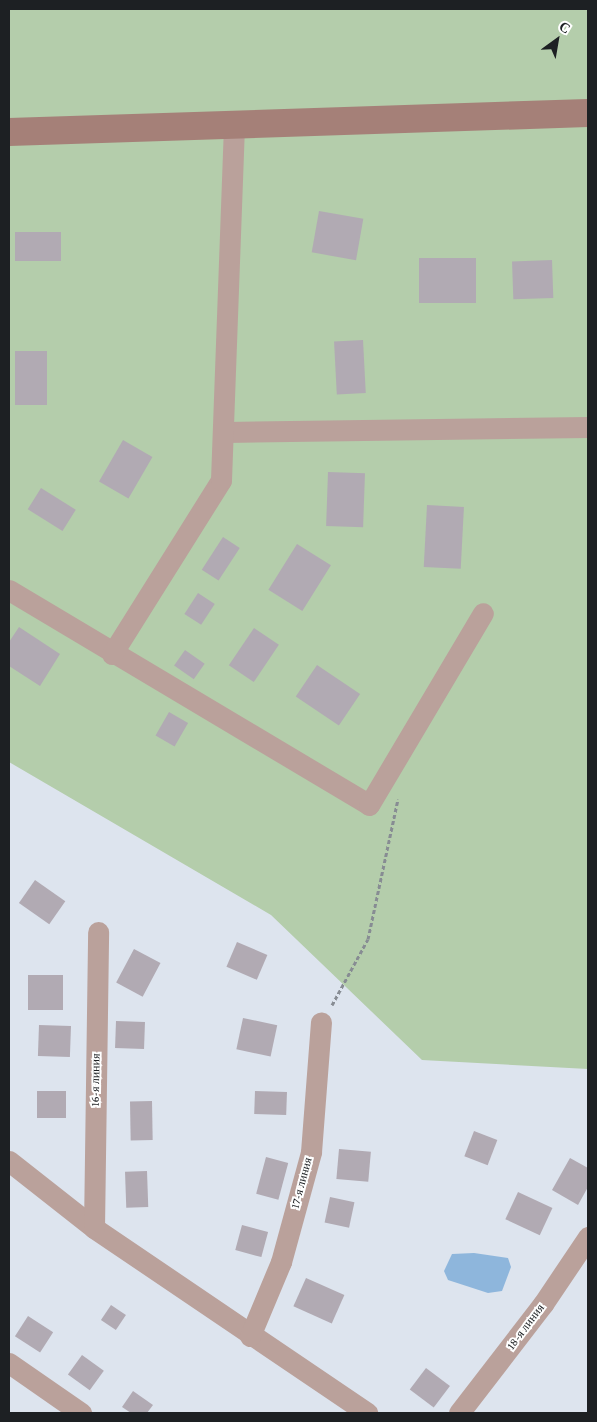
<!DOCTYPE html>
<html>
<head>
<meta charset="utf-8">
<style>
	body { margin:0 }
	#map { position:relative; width:597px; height:1422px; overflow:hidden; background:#dde4ee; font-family:"Crimson Pro",serif }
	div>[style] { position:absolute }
	.green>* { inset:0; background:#b4cdab }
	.water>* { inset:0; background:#8eb6dc }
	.building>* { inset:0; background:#b1aab3; transform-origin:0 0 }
	.path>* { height:3px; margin-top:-1.5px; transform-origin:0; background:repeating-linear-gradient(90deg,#878c93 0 4px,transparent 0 6.5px) }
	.street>* { height:21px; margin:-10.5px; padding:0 10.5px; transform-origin:10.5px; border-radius:10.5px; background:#baa19b }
	.secondary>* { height:28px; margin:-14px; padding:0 14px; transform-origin:14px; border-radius:14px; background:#a58078 }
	span { translate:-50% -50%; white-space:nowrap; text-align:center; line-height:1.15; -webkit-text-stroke:4px #fff; paint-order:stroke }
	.street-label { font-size:12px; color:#1d2023 }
	.frame { position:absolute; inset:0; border:10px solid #1d2023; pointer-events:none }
	.north { position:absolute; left:532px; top:15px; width:50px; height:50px; -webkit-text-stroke:4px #fff; paint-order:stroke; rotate:32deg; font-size:14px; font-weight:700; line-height:20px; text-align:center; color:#1d2023 }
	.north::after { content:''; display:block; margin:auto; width:18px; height:22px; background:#1d2023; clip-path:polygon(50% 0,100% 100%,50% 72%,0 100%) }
</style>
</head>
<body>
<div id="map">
	<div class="green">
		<div style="clip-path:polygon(9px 9px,588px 9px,588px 1069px,422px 1060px,271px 915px,9px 762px)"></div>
	</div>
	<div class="water">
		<div style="clip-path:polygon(474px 1253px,508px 1258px,511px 1267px,502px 1291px,488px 1293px,448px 1280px,444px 1271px,452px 1254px)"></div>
	</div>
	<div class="building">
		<div style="left:319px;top:211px;width:45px;height:42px;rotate:10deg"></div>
		<div style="left:15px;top:232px;width:46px;height:29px"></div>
		<div style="left:419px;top:258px;width:57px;height:45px"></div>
		<div style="left:552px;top:260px;width:38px;height:40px;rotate:88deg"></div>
		<div style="left:363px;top:340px;width:53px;height:29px;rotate:87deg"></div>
		<div style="left:15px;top:351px;width:32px;height:54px"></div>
		<div style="left:123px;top:440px;width:34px;height:48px;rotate:30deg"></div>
		<div style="left:328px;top:472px;width:37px;height:54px;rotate:2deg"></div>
		<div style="left:41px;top:488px;width:41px;height:25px;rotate:32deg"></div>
		<div style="left:427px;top:505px;width:37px;height:62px;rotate:3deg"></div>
		<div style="left:223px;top:537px;width:20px;height:39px;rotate:33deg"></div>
		<div style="left:297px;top:544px;width:40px;height:54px;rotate:32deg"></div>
		<div style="left:198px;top:593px;width:20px;height:25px;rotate:33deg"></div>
		<div style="clip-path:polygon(19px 627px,60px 654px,40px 686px,9px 666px,9px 642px)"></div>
		<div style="left:254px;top:628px;width:30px;height:45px;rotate:34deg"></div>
		<div style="left:185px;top:650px;width:24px;height:19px;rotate:35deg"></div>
		<div style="left:317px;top:665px;width:52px;height:38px;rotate:34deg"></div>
		<div style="left:169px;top:712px;width:22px;height:27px;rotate:30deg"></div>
		<div style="left:35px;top:880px;width:37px;height:28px;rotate:35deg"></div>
		<div style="left:237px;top:942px;width:33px;height:27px;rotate:23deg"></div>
		<div style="left:134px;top:949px;width:30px;height:38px;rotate:28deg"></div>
		<div style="left:28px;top:975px;width:35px;height:35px"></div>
		<div style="left:243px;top:1018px;width:35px;height:32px;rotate:12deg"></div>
		<div style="left:116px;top:1021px;width:29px;height:27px;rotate:2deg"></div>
		<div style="left:39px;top:1025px;width:32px;height:31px;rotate:2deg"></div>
		<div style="left:66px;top:1091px;width:27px;height:29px;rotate:90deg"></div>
		<div style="left:255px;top:1091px;width:32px;height:23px;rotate:2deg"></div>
		<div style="left:152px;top:1101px;width:39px;height:22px;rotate:89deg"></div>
		<div style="left:474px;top:1131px;width:25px;height:27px;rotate:21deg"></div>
		<div style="left:339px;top:1149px;width:32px;height:30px;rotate:5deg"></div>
		<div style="left:266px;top:1157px;width:23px;height:38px;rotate:15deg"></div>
		<div style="clip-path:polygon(570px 1158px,588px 1168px,588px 1187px,578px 1205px,552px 1190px)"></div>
		<div style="left:147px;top:1171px;width:36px;height:22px;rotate:88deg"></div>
		<div style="left:518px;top:1192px;width:38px;height:30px;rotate:25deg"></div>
		<div style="left:330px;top:1197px;width:25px;height:26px;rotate:12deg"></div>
		<div style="left:242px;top:1225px;width:27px;height:26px;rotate:15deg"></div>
		<div style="left:306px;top:1278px;width:42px;height:31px;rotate:24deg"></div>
		<div style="left:111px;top:1305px;width:18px;height:18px;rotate:34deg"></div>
		<div style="left:28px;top:1316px;width:30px;height:24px;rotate:33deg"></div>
		<div style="left:82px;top:1355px;width:27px;height:24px;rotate:36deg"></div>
		<div style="left:426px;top:1368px;width:30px;height:27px;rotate:37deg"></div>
		<div style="clip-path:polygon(133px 1391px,153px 1405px,147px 1413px,131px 1413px,122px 1407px)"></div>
	</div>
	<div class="path">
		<div style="left:332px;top:1005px;width:75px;rotate:-61.4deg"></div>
		<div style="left:368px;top:939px;width:143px;rotate:-77.9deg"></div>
	</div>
	<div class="street">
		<div style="left:226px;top:432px;width:362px;rotate:-0.8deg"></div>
		<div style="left:9px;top:590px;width:419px;rotate:30.8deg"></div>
		<div style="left:369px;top:805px;width:223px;rotate:-59.3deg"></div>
		<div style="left:112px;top:654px;width:205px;rotate:-57.9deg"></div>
		<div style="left:221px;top:480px;width:356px;rotate:-87.9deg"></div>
		<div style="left:9px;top:1161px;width:108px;rotate:38.2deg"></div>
		<div style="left:94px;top:1228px;width:330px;rotate:34.1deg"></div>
		<div style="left:94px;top:1228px;width:296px;rotate:-89.2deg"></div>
		<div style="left:250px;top:1336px;width:80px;rotate:-67.3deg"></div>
		<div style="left:281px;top:1262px;width:114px;rotate:-74.7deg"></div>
		<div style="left:311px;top:1152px;width:130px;rotate:-85.6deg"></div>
		<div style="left:9px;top:1363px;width:88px;rotate:34.8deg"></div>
		<div style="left:459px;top:1413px;width:138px;rotate:-52.4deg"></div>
		<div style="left:543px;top:1304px;width:81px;rotate:-56.1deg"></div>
	</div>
	<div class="secondary">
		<div style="left:9px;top:132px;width:579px;rotate:-1.88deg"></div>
	</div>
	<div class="street-label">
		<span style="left:96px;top:1080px;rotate:-89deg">16-я линия</span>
		<span style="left:302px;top:1183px;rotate:-75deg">17-я линия</span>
		<span style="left:526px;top:1327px;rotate:-53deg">18-я линия</span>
	</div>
	<div class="frame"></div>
	<div class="north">С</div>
</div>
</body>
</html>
